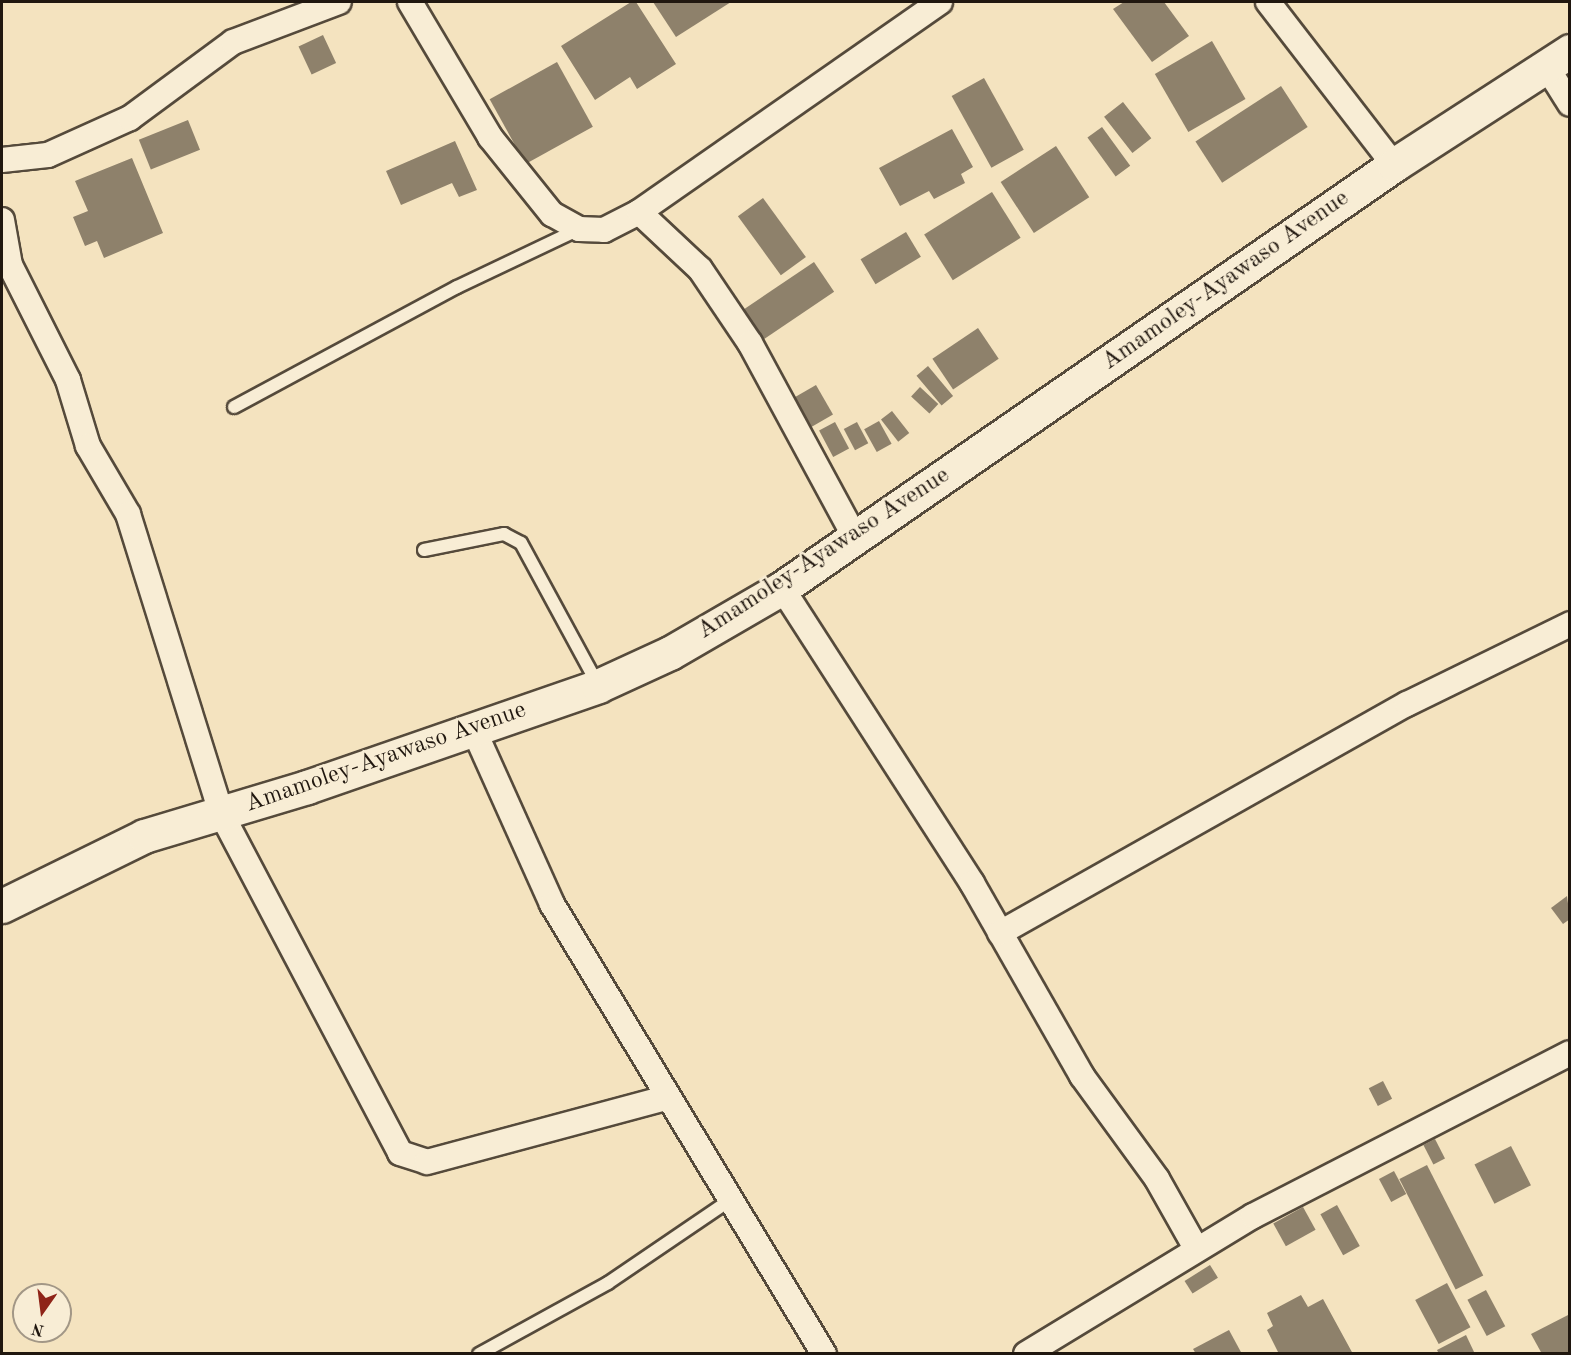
<!DOCTYPE html>
<html>
<head>
<meta charset="utf-8">
<style>
	body { margin:0 }
	#map { position:relative; width:1571px; height:1355px; overflow:hidden; background:#f4e3bf; font-family:"Old Standard TT",serif }
	div>[style] { position:absolute }
	.building>* { inset:0; background:#8e816b; transform-origin:0 0 }
	.roads { filter:drop-shadow(2px 0 #554a3b) drop-shadow(-2px 0 #554a3b) drop-shadow(0 2px #554a3b) drop-shadow(0 -2px #554a3b) }
	.lane>* { height:12px; margin:-6px; padding:0 6px; transform-origin:6px; border-radius:6px; background:#f8edd5 }
	.street>* { height:24px; margin:-12px; padding:0 12px; transform-origin:12px; border-radius:12px; background:#f8edd5 }
	.secondary>* { height:33px; margin:-16.5px; padding:0 16.5px; transform-origin:16.5px; border-radius:16.5px; background:#f8edd5 }
	span { translate:-50% -50%; white-space:nowrap; text-align:center; line-height:1.15; -webkit-text-stroke:5px #f8edd5; paint-order:stroke }
	.street-label { font-size:24px; color:#20170f }
	.frame { position:absolute; inset:0; border:3px solid #20170f; pointer-events:none }
	.north { position:absolute; left:12px; top:1283px; width:60px; height:60px; box-sizing:border-box; background:#f8edd5; border:2px solid #a29786; border-radius:50%; rotate:194deg; font-size:16px; font-weight:700; line-height:24px; text-align:center; color:#20170f }
	.north::after { content:''; display:block; margin:auto; width:21px; height:27px; background:#8f2418; clip-path:polygon(50% 0,100% 100%,50% 72%,0 100%) }
</style>
</head>
<body>
<div id="map">
	<div class="building">
		<div style="clip-path:polygon(631px 2px,636px 2px,676px 64px,637px 89px,630px 77px,595px 100px,561px 46px)"></div>
		<div style="clip-path:polygon(653px 2px,731px 2px,676px 37px)"></div>
		<div style="clip-path:polygon(1124px 2px,1164px 2px,1189px 36px,1152px 62px,1113px 9px)"></div>
		<div style="left:323px;top:35px;width:31px;height:27px;rotate:65deg"></div>
		<div style="left:1212px;top:41px;width:67px;height:66px;rotate:60deg"></div>
		<div style="left:557px;top:62px;width:74px;height:77px;rotate:61deg"></div>
		<div style="left:984px;top:78px;width:82px;height:37px;rotate:61deg"></div>
		<div style="left:1281px;top:86px;width:49px;height:102px;rotate:57deg"></div>
		<div style="left:1123px;top:102px;width:46px;height:24px;rotate:52deg"></div>
		<div style="left:188px;top:120px;width:32px;height:53px;rotate:68deg"></div>
		<div style="left:1102px;top:127px;width:48px;height:18px;rotate:54deg"></div>
		<div style="clip-path:polygon(952px 129px,973px 167px,961px 174px,965px 183px,934px 199px,929px 191px,900px 206px,879px 168px)"></div>
		<div style="clip-path:polygon(455px 141px,477px 190px,459px 197px,452px 183px,401px 205px,386px 171px)"></div>
		<div style="left:1056px;top:146px;width:61px;height:66px;rotate:57deg"></div>
		<div style="clip-path:polygon(132px 158px,163px 233px,104px 258px,97px 241px,85px 246px,73px 217px,88px 211px,75px 181px)"></div>
		<div style="left:992px;top:192px;width:54px;height:80px;rotate:58deg"></div>
		<div style="left:763px;top:198px;width:73px;height:31px;rotate:54deg"></div>
		<div style="left:906px;top:232px;width:29px;height:53px;rotate:59deg"></div>
		<div style="left:814px;top:262px;width:36px;height:88px;rotate:56deg"></div>
		<div style="left:978px;top:328px;width:37px;height:55px;rotate:56deg"></div>
		<div style="left:928px;top:366px;width:39px;height:15px;rotate:50deg"></div>
		<div style="left:816px;top:385px;width:34px;height:26px;rotate:60deg"></div>
		<div style="left:920px;top:387px;width:25px;height:13px;rotate:43deg"></div>
		<div style="left:892px;top:411px;width:28px;height:14px;rotate:52deg"></div>
		<div style="left:879px;top:421px;width:26px;height:17px;rotate:61deg"></div>
		<div style="left:835px;top:422px;width:30px;height:18px;rotate:62deg"></div>
		<div style="left:857px;top:422px;width:24px;height:15px;rotate:62deg"></div>
		<div style="clip-path:polygon(1567px 896px,1570px 919px,1563px 924px,1551px 908px)"></div>
		<div style="left:1383px;top:1081px;width:20px;height:16px;rotate:63deg"></div>
		<div style="left:1435px;top:1139px;width:22px;height:13px;rotate:63deg"></div>
		<div style="left:1511px;top:1146px;width:44px;height:41px;rotate:63deg"></div>
		<div style="left:1427px;top:1165px;width:124px;height:31px;rotate:63deg"></div>
		<div style="left:1394px;top:1171px;width:26px;height:17px;rotate:62deg"></div>
		<div style="left:1337px;top:1205px;width:47px;height:19px;rotate:61deg"></div>
		<div style="left:1303px;top:1207px;width:26px;height:34px;rotate:61deg"></div>
		<div style="left:1210px;top:1265px;width:15px;height:30px;rotate:58deg"></div>
		<div style="left:1447px;top:1283px;width:50px;height:36px;rotate:62deg"></div>
		<div style="left:1486px;top:1290px;width:41px;height:21px;rotate:62deg"></div>
		<div style="clip-path:polygon(1301px 1295px,1308px 1307px,1323px 1299px,1353px 1354px,1279px 1354px,1267px 1330px,1273px 1326px,1267px 1313px)"></div>
		<div style="clip-path:polygon(1570px 1314px,1570px 1354px,1542px 1354px,1531px 1334px)"></div>
		<div style="clip-path:polygon(1229px 1330px,1242px 1354px,1196px 1354px,1193px 1349px)"></div>
		<div style="clip-path:polygon(1466px 1335px,1475px 1354px,1439px 1354px,1437px 1350px)"></div>
	</div>
	<div class="roads">
		<div class="lane">
			<div style="left:234px;top:407px;width:253px;rotate:-28.3deg"></div>
			<div style="left:457px;top:287px;width:135px;rotate:-25.4deg"></div>
			<div style="left:424px;top:550px;width:82px;rotate:-11.3deg"></div>
			<div style="left:504px;top:534px;width:19px;rotate:28deg"></div>
			<div style="left:521px;top:543px;width:162px;rotate:61.5deg"></div>
			<div style="left:479px;top:1354px;width:147px;rotate:-28.8deg"></div>
			<div style="left:608px;top:1283px;width:151px;rotate:-34.2deg"></div>
		</div>
		<div class="street">
			<div style="left:410px;top:2px;width:157px;rotate:59.3deg"></div>
			<div style="left:490px;top:137px;width:99px;rotate:51.2deg"></div>
			<div style="left:552px;top:214px;width:31px;rotate:29deg"></div>
			<div style="left:579px;top:229px;width:25px;rotate:2deg"></div>
			<div style="left:604px;top:230px;width:39px;rotate:-27deg"></div>
			<div style="left:639px;top:212px;width:83px;rotate:43.1deg"></div>
			<div style="left:700px;top:269px;width:89px;rotate:56deg"></div>
			<div style="left:750px;top:343px;width:221px;rotate:61.6deg"></div>
			<div style="left:1268px;top:2px;width:206px;rotate:52.3deg"></div>
			<div style="left:1548px;top:69px;width:41px;rotate:57.8deg"></div>
			<div style="left:2px;top:160px;width:46px;rotate:-6.2deg"></div>
			<div style="left:48px;top:155px;width:90px;rotate:-24.3deg"></div>
			<div style="left:130px;top:118px;width:128px;rotate:-36.4deg"></div>
			<div style="left:233px;top:42px;width:113px;rotate:-20.7deg"></div>
			<div style="left:639px;top:212px;width:367px;rotate:-34.9deg"></div>
			<div style="left:2px;top:220px;width:46px;rotate:79.9deg"></div>
			<div style="left:10px;top:265px;width:129px;rotate:63.2deg"></div>
			<div style="left:68px;top:380px;width:69px;rotate:73.1deg"></div>
			<div style="left:88px;top:446px;width:79px;rotate:59.5deg"></div>
			<div style="left:128px;top:514px;width:313px;rotate:72.7deg"></div>
			<div style="left:221px;top:813px;width:384px;rotate:62.2deg"></div>
			<div style="left:400px;top:1153px;width:28px;rotate:18deg"></div>
			<div style="left:427px;top:1162px;width:247px;rotate:-15deg"></div>
			<div style="left:782px;top:588px;width:351px;rotate:57.2deg"></div>
			<div style="left:972px;top:883px;width:222px;rotate:60.3deg"></div>
			<div style="left:1082px;top:1076px;width:127px;rotate:53.9deg"></div>
			<div style="left:1157px;top:1179px;width:81px;rotate:60.6deg"></div>
			<div style="left:473px;top:728px;width:193px;rotate:65.8deg"></div>
			<div style="left:552px;top:904px;width:526px;rotate:58.85deg"></div>
			<div style="left:1000px;top:933px;width:467px;rotate:-29.4deg"></div>
			<div style="left:1407px;top:704px;width:182px;rotate:-26.1deg"></div>
			<div style="left:1026px;top:1354px;width:266px;rotate:-31.3deg"></div>
			<div style="left:1253px;top:1216px;width:356px;rotate:-27.2deg"></div>
		</div>
		<div class="secondary">
			<div style="left:2px;top:906px;width:158px;rotate:-26.2deg"></div>
			<div style="left:144px;top:836px;width:170px;rotate:-16.7deg"></div>
			<div style="left:307px;top:787px;width:308px;rotate:-19.1deg"></div>
			<div style="left:598px;top:686px;width:79px;rotate:-24.6deg"></div>
			<div style="left:670px;top:653px;width:129px;rotate:-30.1deg"></div>
			<div style="left:782px;top:588px;width:744px;rotate:-34.65deg"></div>
			<div style="left:1394px;top:165px;width:210px;rotate:-32.9deg"></div>
		</div>
	</div>
	<div class="street-label">
		<span style="left:1226px;top:281px;rotate:-35deg">Amamoley-Ayawaso Avenue</span>
		<span style="left:824px;top:554px;rotate:-33deg">Amamoley-Ayawaso Avenue</span>
		<span style="left:386px;top:758px;rotate:-19deg">Amamoley-Ayawaso Avenue</span>
	</div>
	<div class="frame"></div>
	<div class="north">N</div>
</div>
</body>
</html>
